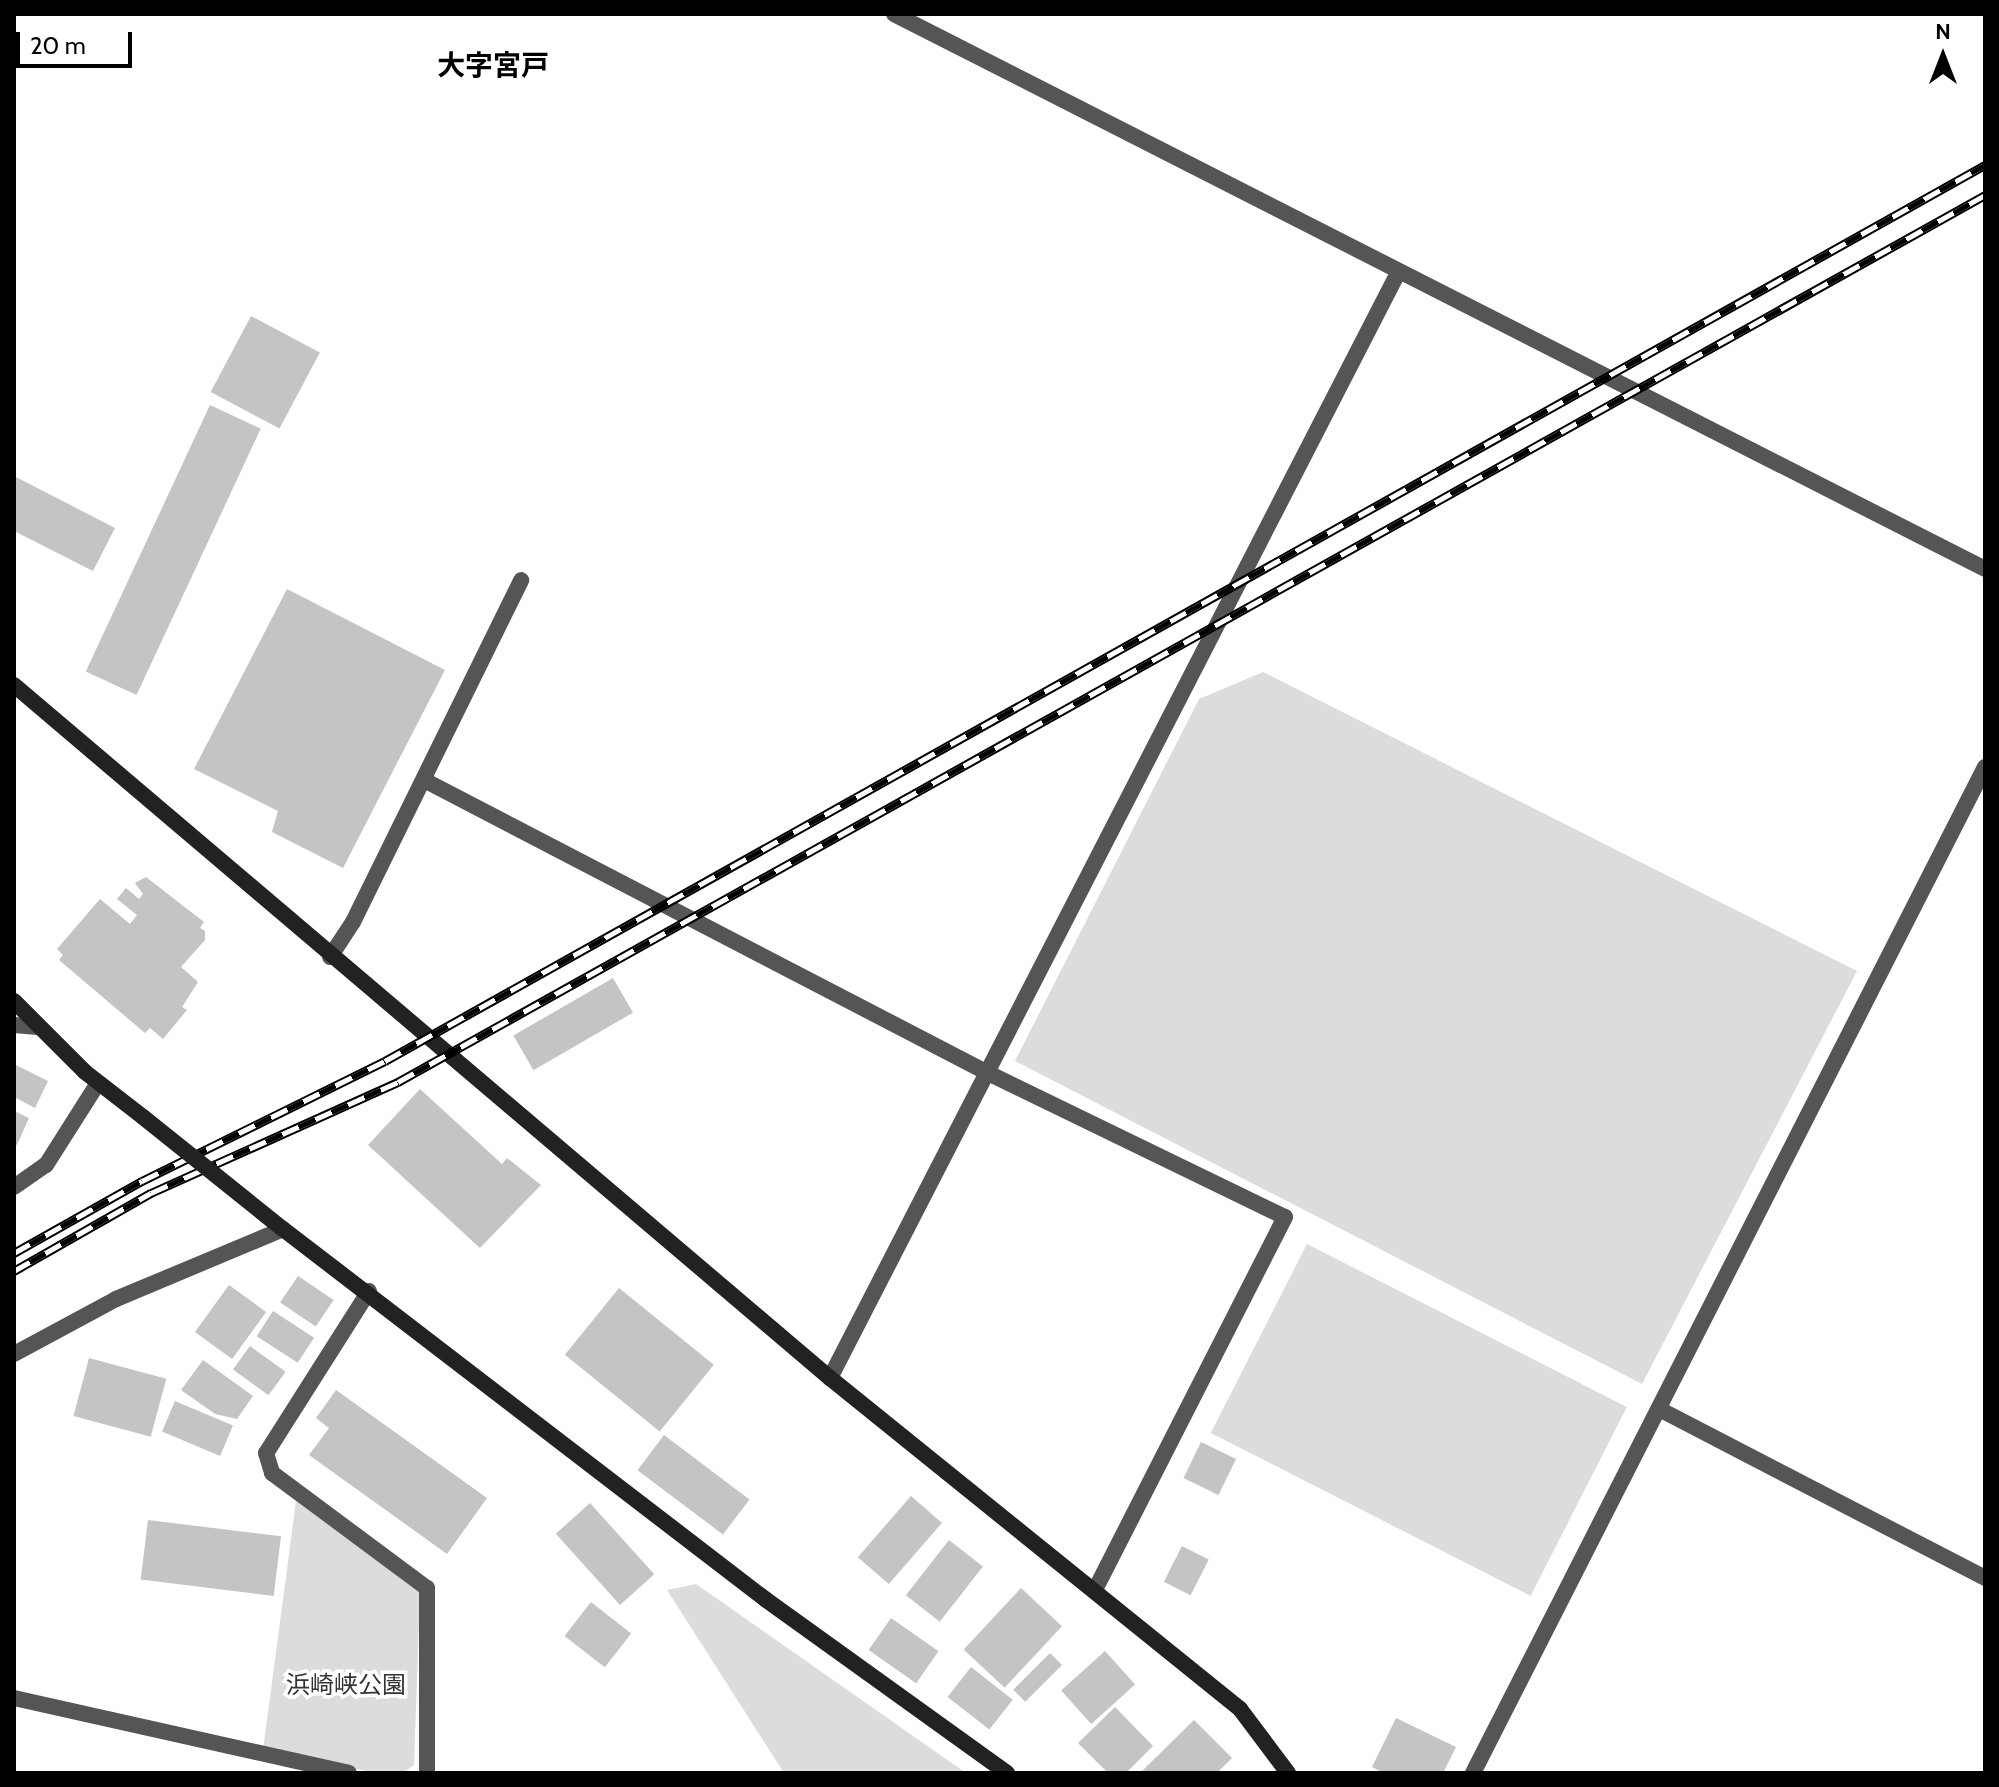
<!DOCTYPE html>
<html>
<head>
<meta charset="utf-8">
<style>
	body { margin:0 }
	#map { position:relative; width:1999px; height:1787px; overflow:hidden; background:#fff; font-family:Cabin,"Noto Sans JP",sans-serif }
	div>[style] { position:absolute }
	.green>* { inset:0; background:#dcdcdc; transform-origin:0 0 }
	.building>* { inset:0; background:#c4c4c4; transform-origin:0 0 }
	.street>* { height:16px; margin:-8px; padding:0 8px; transform-origin:8px; border-radius:8px; background:#555 }
	.secondary>* { height:16px; margin:-8px; padding:0 8px; transform-origin:8px; border-radius:8px; background:#222 }
	.rail>* { height:9px; margin-top:-4.5px; transform-origin:0; background:repeating-linear-gradient(90deg,#fff 0 18px,#000 0 36px); box-sizing:border-box; border-block:2px solid #000 }
	.secondary-bridge>* { height:16px; margin:-8px; padding:0 8px; transform-origin:8px; border-radius:8px; background:#222 }
	span { translate:-50% -50%; white-space:nowrap; text-align:center; line-height:1.15; -webkit-text-stroke:7px #fff; paint-order:stroke }
	.park-label { font-size:24px; color:#333 }
	.quarter-label { font-size:28px; color:#000; font-weight:700 }
	.frame { position:absolute; inset:0; border:16px solid #000; pointer-events:none }
	.north { position:absolute; left:1903px; top:16px; width:80px; height:80px; -webkit-text-stroke:6px #fff; paint-order:stroke; rotate:0deg; font-size:22px; font-weight:700; line-height:32px; text-align:center; color:#000 }
	.north::after { content:''; display:block; margin:auto; width:28px; height:36px; background:#000; clip-path:polygon(50% 0,100% 100%,50% 72%,0 100%) }
	.scale { position:absolute; left:16px; top:32px; width:116px; height:36px; box-sizing:border-box; border:4px solid #000; border-top:0; padding-left:10px; font-size:24px; line-height:28px; white-space:nowrap; color:#000; -webkit-text-stroke:6px #fff; paint-order:stroke }
</style>
</head>
<body>
<div id="map">
	<div class="green">
		<div style="clip-path:polygon(1263px 672px,1857px 971px,1642px 1384px,1015px 1061px,1199px 699px)"></div>
		<div style="left:1307px;top:1244px;width:359px;height:212px;rotate:27deg"></div>
		<div style="clip-path:polygon(296px 1501px,420px 1592px,414px 1765px,403px 1773px,376px 1773px,263px 1750px)"></div>
		<div style="clip-path:polygon(696px 1584px,966px 1773px,784px 1773px,667px 1590px)"></div>
	</div>
	<div class="building">
		<div style="left:251px;top:316px;width:78px;height:86px;rotate:28deg"></div>
		<div style="left:210px;top:405px;width:56px;height:294px;rotate:25deg"></div>
		<div style="clip-path:polygon(14px 476px,115px 528px,93px 571px,14px 531px)"></div>
		<div style="clip-path:polygon(287px 589px,445px 670px,343px 868px,272px 832px,278px 811px,194px 769px)"></div>
		<div style="clip-path:polygon(146px 877px,204px 922px,200px 928px,205px 931px,205px 940px,181px 967px,198px 982px,182px 1007px,187px 1010px,163px 1039px,150px 1028px,145px 1033px,59px 960px,63px 955px,57px 949px,100px 899px,130px 924px,137px 915px,117px 899px,126px 888px,139px 899px,143px 894px,135px 883px)"></div>
		<div style="left:613px;top:978px;width:40px;height:115px;rotate:60deg"></div>
		<div style="clip-path:polygon(14px 1064px,48px 1081px,35px 1108px,14px 1097px)"></div>
		<div style="clip-path:polygon(420px 1089px,502px 1164px,507px 1158px,541px 1185px,480px 1248px,368px 1145px)"></div>
		<div style="clip-path:polygon(14px 1111px,29px 1118px,17px 1145px,14px 1144px)"></div>
		<div style="left:298px;top:1276px;width:43px;height:32px;rotate:34deg"></div>
		<div style="left:229px;top:1285px;width:46px;height:58px;rotate:36deg"></div>
		<div style="left:619px;top:1288px;width:122px;height:86px;rotate:39deg"></div>
		<div style="left:273px;top:1311px;width:49px;height:30px;rotate:33deg"></div>
		<div style="left:250px;top:1346px;width:44px;height:29px;rotate:36deg"></div>
		<div style="left:89px;top:1358px;width:80px;height:60px;rotate:15deg"></div>
		<div style="clip-path:polygon(203px 1360px,253px 1396px,237px 1419px,215px 1414px,181px 1390px)"></div>
		<div style="clip-path:polygon(336px 1390px,487px 1498px,447px 1554px,309px 1455px,329px 1428px,316px 1418px)"></div>
		<div style="left:175px;top:1401px;width:63px;height:33px;rotate:23deg"></div>
		<div style="left:664px;top:1435px;width:107px;height:44px;rotate:37deg"></div>
		<div style="left:1201px;top:1442px;width:39px;height:40px;rotate:26deg"></div>
		<div style="left:911px;top:1496px;width:41px;height:81px;rotate:41deg"></div>
		<div style="left:590px;top:1503px;width:96px;height:46px;rotate:48deg"></div>
		<div style="left:148px;top:1520px;width:134px;height:60px;rotate:7deg"></div>
		<div style="left:949px;top:1540px;width:43px;height:70px;rotate:38deg"></div>
		<div style="left:1182px;top:1546px;width:30px;height:40px;rotate:27deg"></div>
		<div style="left:1021px;top:1588px;width:56px;height:84px;rotate:43deg"></div>
		<div style="left:591px;top:1602px;width:51px;height:43px;rotate:38deg"></div>
		<div style="left:891px;top:1618px;width:58px;height:39px;rotate:35deg"></div>
		<div style="left:1105px;top:1651px;width:45px;height:59px;rotate:48deg"></div>
		<div style="left:1050px;top:1653px;width:17px;height:52px;rotate:45deg"></div>
		<div style="left:971px;top:1667px;width:53px;height:38px;rotate:38deg"></div>
		<div style="clip-path:polygon(1115px 1707px,1153px 1746px,1126px 1773px,1108px 1773px,1078px 1743px)"></div>
		<div style="clip-path:polygon(1396px 1718px,1456px 1747px,1443px 1773px,1384px 1773px,1372px 1767px)"></div>
		<div style="clip-path:polygon(1194px 1720px,1232px 1758px,1217px 1773px,1140px 1773px)"></div>
	</div>
	<div class="street">
		<div style="left:894px;top:14px;width:1224px;rotate:26.96deg"></div>
		<div style="left:424px;top:780px;width:633px;rotate:27.46deg"></div>
		<div style="left:986px;top:1072px;width:332px;rotate:25.9deg"></div>
		<div style="left:1285px;top:1217px;width:416px;rotate:117deg"></div>
		<div style="left:330px;top:957px;width:42px;rotate:-56.7deg"></div>
		<div style="left:353px;top:922px;width:381px;rotate:-63.8deg"></div>
		<div style="left:14px;top:1025px;width:24px;rotate:5deg"></div>
		<div style="left:14px;top:1187px;width:39px;rotate:-35deg"></div>
		<div style="left:46px;top:1165px;width:97px;rotate:-57.6deg"></div>
		<div style="left:369px;top:1291px;width:192px;rotate:122.4deg"></div>
		<div style="left:266px;top:1453px;width:21px;rotate:73deg"></div>
		<div style="left:272px;top:1473px;width:193px;rotate:36.6deg"></div>
		<div style="left:427px;top:1588px;width:185px;rotate:90deg"></div>
		<div style="left:14px;top:1354px;width:116px;rotate:-28.3deg"></div>
		<div style="left:116px;top:1299px;width:181px;rotate:-22.7deg"></div>
		<div style="left:830px;top:1378px;width:1242px;rotate:-62.8deg"></div>
		<div style="left:1661px;top:1410px;width:365px;rotate:27.4deg"></div>
		<div style="left:14px;top:1698px;width:343px;rotate:12.6deg"></div>
		<div style="left:1473px;top:1773px;width:1129px;rotate:-63.03deg"></div>
	</div>
	<div class="secondary">
		<div style="left:14px;top:685px;width:1071px;rotate:40.34deg"></div>
		<div style="left:830px;top:1378px;width:527px;rotate:38.91deg"></div>
		<div style="left:1240px;top:1709px;width:80px;rotate:53.1deg"></div>
		<div style="left:14px;top:1001px;width:100px;rotate:45deg"></div>
		<div style="left:85px;top:1072px;width:73px;rotate:37.8deg"></div>
		<div style="left:283px;top:1229px;width:608px;rotate:37.51deg"></div>
		<div style="left:765px;top:1599px;width:298px;rotate:35.7deg"></div>
	</div>
	<div class="rail">
		<div style="left:14px;top:1253px;width:147px;rotate:-29.4deg"></div>
		<div style="left:142px;top:1181px;width:271px;rotate:-26.3deg"></div>
		<div style="left:385px;top:1061px;width:1834px;rotate:-29.25deg"></div>
		<div style="left:14px;top:1271px;width:158px;rotate:-29.7deg"></div>
		<div style="left:151px;top:1193px;width:271px;rotate:-24.2deg"></div>
		<div style="left:398px;top:1082px;width:1818px;rotate:-29.2deg"></div>
	</div>
	<div class="secondary-bridge">
		<div style="left:143px;top:1117px;width:179px;rotate:38.7deg"></div>
	</div>
	<div class="park-label">
		<span style="left:346px;top:1685px">浜崎峡公園</span>
	</div>
	<div class="quarter-label">
		<span style="left:493px;top:65px">大字宮戸</span>
	</div>
	<div class="frame"></div>
	<div class="north">N</div>
	<div class="scale">20 m</div>
</div>
</body>
</html>
